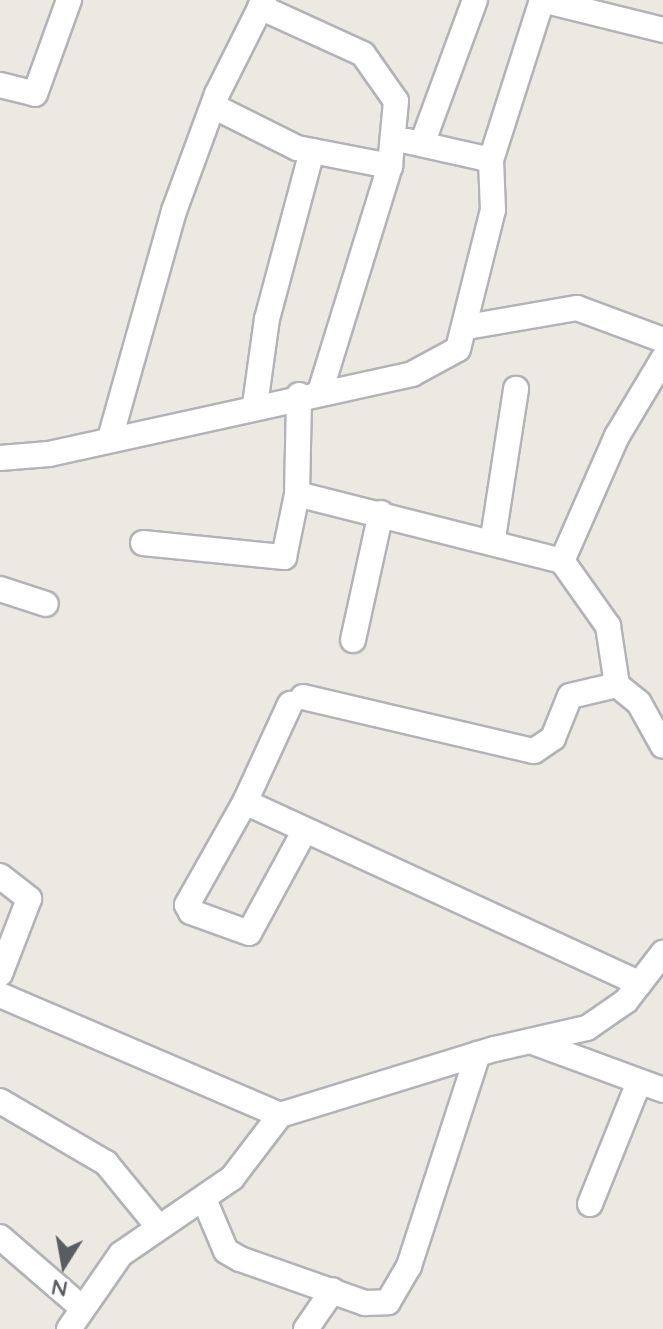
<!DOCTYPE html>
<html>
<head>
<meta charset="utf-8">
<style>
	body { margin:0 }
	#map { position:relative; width:663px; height:1329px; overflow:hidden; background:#ebe9e1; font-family:Quicksand,sans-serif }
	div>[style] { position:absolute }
	.roads { filter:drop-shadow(2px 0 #b1b3b7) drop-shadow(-2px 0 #b1b3b7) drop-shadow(0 2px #b1b3b7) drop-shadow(0 -2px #b1b3b7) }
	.minor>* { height:24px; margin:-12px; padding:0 12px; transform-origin:12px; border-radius:12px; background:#fff }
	span { translate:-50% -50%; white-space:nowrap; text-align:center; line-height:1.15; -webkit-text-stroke:7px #fff; paint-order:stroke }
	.north { position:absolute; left:24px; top:1225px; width:80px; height:80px; -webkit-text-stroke:6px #fff; paint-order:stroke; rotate:191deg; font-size:22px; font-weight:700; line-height:32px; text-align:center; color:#595c60 }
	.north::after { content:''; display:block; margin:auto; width:28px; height:36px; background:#595c60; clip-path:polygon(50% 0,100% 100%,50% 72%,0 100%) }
</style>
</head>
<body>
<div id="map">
	<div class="roads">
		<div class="minor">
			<div style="left:542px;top:0;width:125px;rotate:13.9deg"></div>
			<div style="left:260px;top:7px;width:113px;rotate:24.5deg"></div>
			<div style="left:363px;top:54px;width:57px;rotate:54.9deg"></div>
			<div style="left:396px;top:101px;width:65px;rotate:95.3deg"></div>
			<div style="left:390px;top:166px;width:237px;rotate:107.2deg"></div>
			<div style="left:0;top:85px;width:36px;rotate:14deg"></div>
			<div style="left:35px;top:94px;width:100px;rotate:-70.1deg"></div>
			<div style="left:213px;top:106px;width:94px;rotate:26.6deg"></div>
			<div style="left:297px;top:148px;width:95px;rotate:11deg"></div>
			<div style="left:407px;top:141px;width:86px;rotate:12.7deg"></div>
			<div style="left:422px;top:144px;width:153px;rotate:-69.8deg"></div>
			<div style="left:467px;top:327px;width:112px;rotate:-9.8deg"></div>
			<div style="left:577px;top:308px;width:92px;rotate:20.4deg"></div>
			<div style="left:255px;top:405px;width:87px;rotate:-82.1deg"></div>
			<div style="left:267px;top:319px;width:174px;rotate:-75deg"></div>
			<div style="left:111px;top:435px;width:233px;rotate:-74.3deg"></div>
			<div style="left:174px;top:211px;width:125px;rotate:-69.8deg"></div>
			<div style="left:217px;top:94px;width:105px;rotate:-63.4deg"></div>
			<div style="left:0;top:458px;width:49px;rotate:-4.7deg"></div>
			<div style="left:49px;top:454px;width:372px;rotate:-12.4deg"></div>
			<div style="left:412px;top:374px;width:52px;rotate:-28.5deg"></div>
			<div style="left:458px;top:349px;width:143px;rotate:-75.9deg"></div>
			<div style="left:493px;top:210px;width:50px;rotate:-92.3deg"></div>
			<div style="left:491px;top:160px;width:168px;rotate:-72.3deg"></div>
			<div style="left:297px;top:494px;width:273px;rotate:14.2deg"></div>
			<div style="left:562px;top:561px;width:80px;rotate:54.7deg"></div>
			<div style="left:608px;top:626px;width:60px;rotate:81.3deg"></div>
			<div style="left:617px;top:685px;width:28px;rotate:39deg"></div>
			<div style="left:639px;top:703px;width:49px;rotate:60.8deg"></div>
			<div style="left:493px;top:538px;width:151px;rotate:-81.2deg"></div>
			<div style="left:143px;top:543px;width:142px;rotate:5.7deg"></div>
			<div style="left:284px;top:557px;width:64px;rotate:-78.3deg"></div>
			<div style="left:297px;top:494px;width:99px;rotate:-88.8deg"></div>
			<div style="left:562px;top:561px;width:137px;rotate:-66.3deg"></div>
			<div style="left:617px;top:436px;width:90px;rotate:-59.1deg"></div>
			<div style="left:0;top:589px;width:48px;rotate:18.1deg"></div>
			<div style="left:353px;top:640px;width:130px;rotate:-77.6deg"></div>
			<div style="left:303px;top:697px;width:237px;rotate:13.2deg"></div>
			<div style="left:534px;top:751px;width:23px;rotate:-34deg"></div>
			<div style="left:553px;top:738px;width:45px;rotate:-68deg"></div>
			<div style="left:570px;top:696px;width:48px;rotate:-13.2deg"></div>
			<div style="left:245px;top:802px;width:108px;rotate:-65.3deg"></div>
			<div style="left:305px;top:830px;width:117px;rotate:118.5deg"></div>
			<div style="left:249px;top:933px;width:62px;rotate:-160.1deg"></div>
			<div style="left:191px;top:912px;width:8px;rotate:-120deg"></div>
			<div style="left:187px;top:905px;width:118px;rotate:-60.6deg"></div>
			<div style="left:245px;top:802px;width:434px;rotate:24.7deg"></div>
			<div style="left:0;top:876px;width:37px;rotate:38deg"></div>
			<div style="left:29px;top:899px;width:80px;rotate:111.1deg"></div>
			<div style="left:0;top:995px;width:305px;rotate:23.2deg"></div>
			<div style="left:530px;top:1041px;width:142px;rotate:20.2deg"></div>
			<div style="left:0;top:1101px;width:123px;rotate:30.3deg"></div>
			<div style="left:106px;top:1163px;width:80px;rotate:50.6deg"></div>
			<div style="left:204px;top:1199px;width:56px;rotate:67.1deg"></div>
			<div style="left:226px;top:1251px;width:16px;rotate:30deg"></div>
			<div style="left:240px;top:1259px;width:133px;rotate:19.4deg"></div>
			<div style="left:365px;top:1303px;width:23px;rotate:-2deg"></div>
			<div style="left:388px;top:1302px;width:42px;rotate:-59.7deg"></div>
			<div style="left:409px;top:1266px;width:223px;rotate:-72deg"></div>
			<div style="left:590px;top:1204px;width:131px;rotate:-68.1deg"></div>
			<div style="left:0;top:1237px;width:106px;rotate:40.8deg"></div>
			<div style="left:69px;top:1329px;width:91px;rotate:-55.3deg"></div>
			<div style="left:121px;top:1254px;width:135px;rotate:-34.4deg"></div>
			<div style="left:232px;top:1178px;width:79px;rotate:-52.7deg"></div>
			<div style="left:280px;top:1115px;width:225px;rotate:-17.1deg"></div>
			<div style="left:495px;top:1049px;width:94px;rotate:-12.9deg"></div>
			<div style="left:587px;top:1028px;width:47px;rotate:-34.7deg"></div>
			<div style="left:626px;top:1001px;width:61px;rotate:-52.4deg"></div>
			<div style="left:306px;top:1329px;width:47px;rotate:-55.3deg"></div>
		</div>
	</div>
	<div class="north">N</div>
</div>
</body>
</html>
